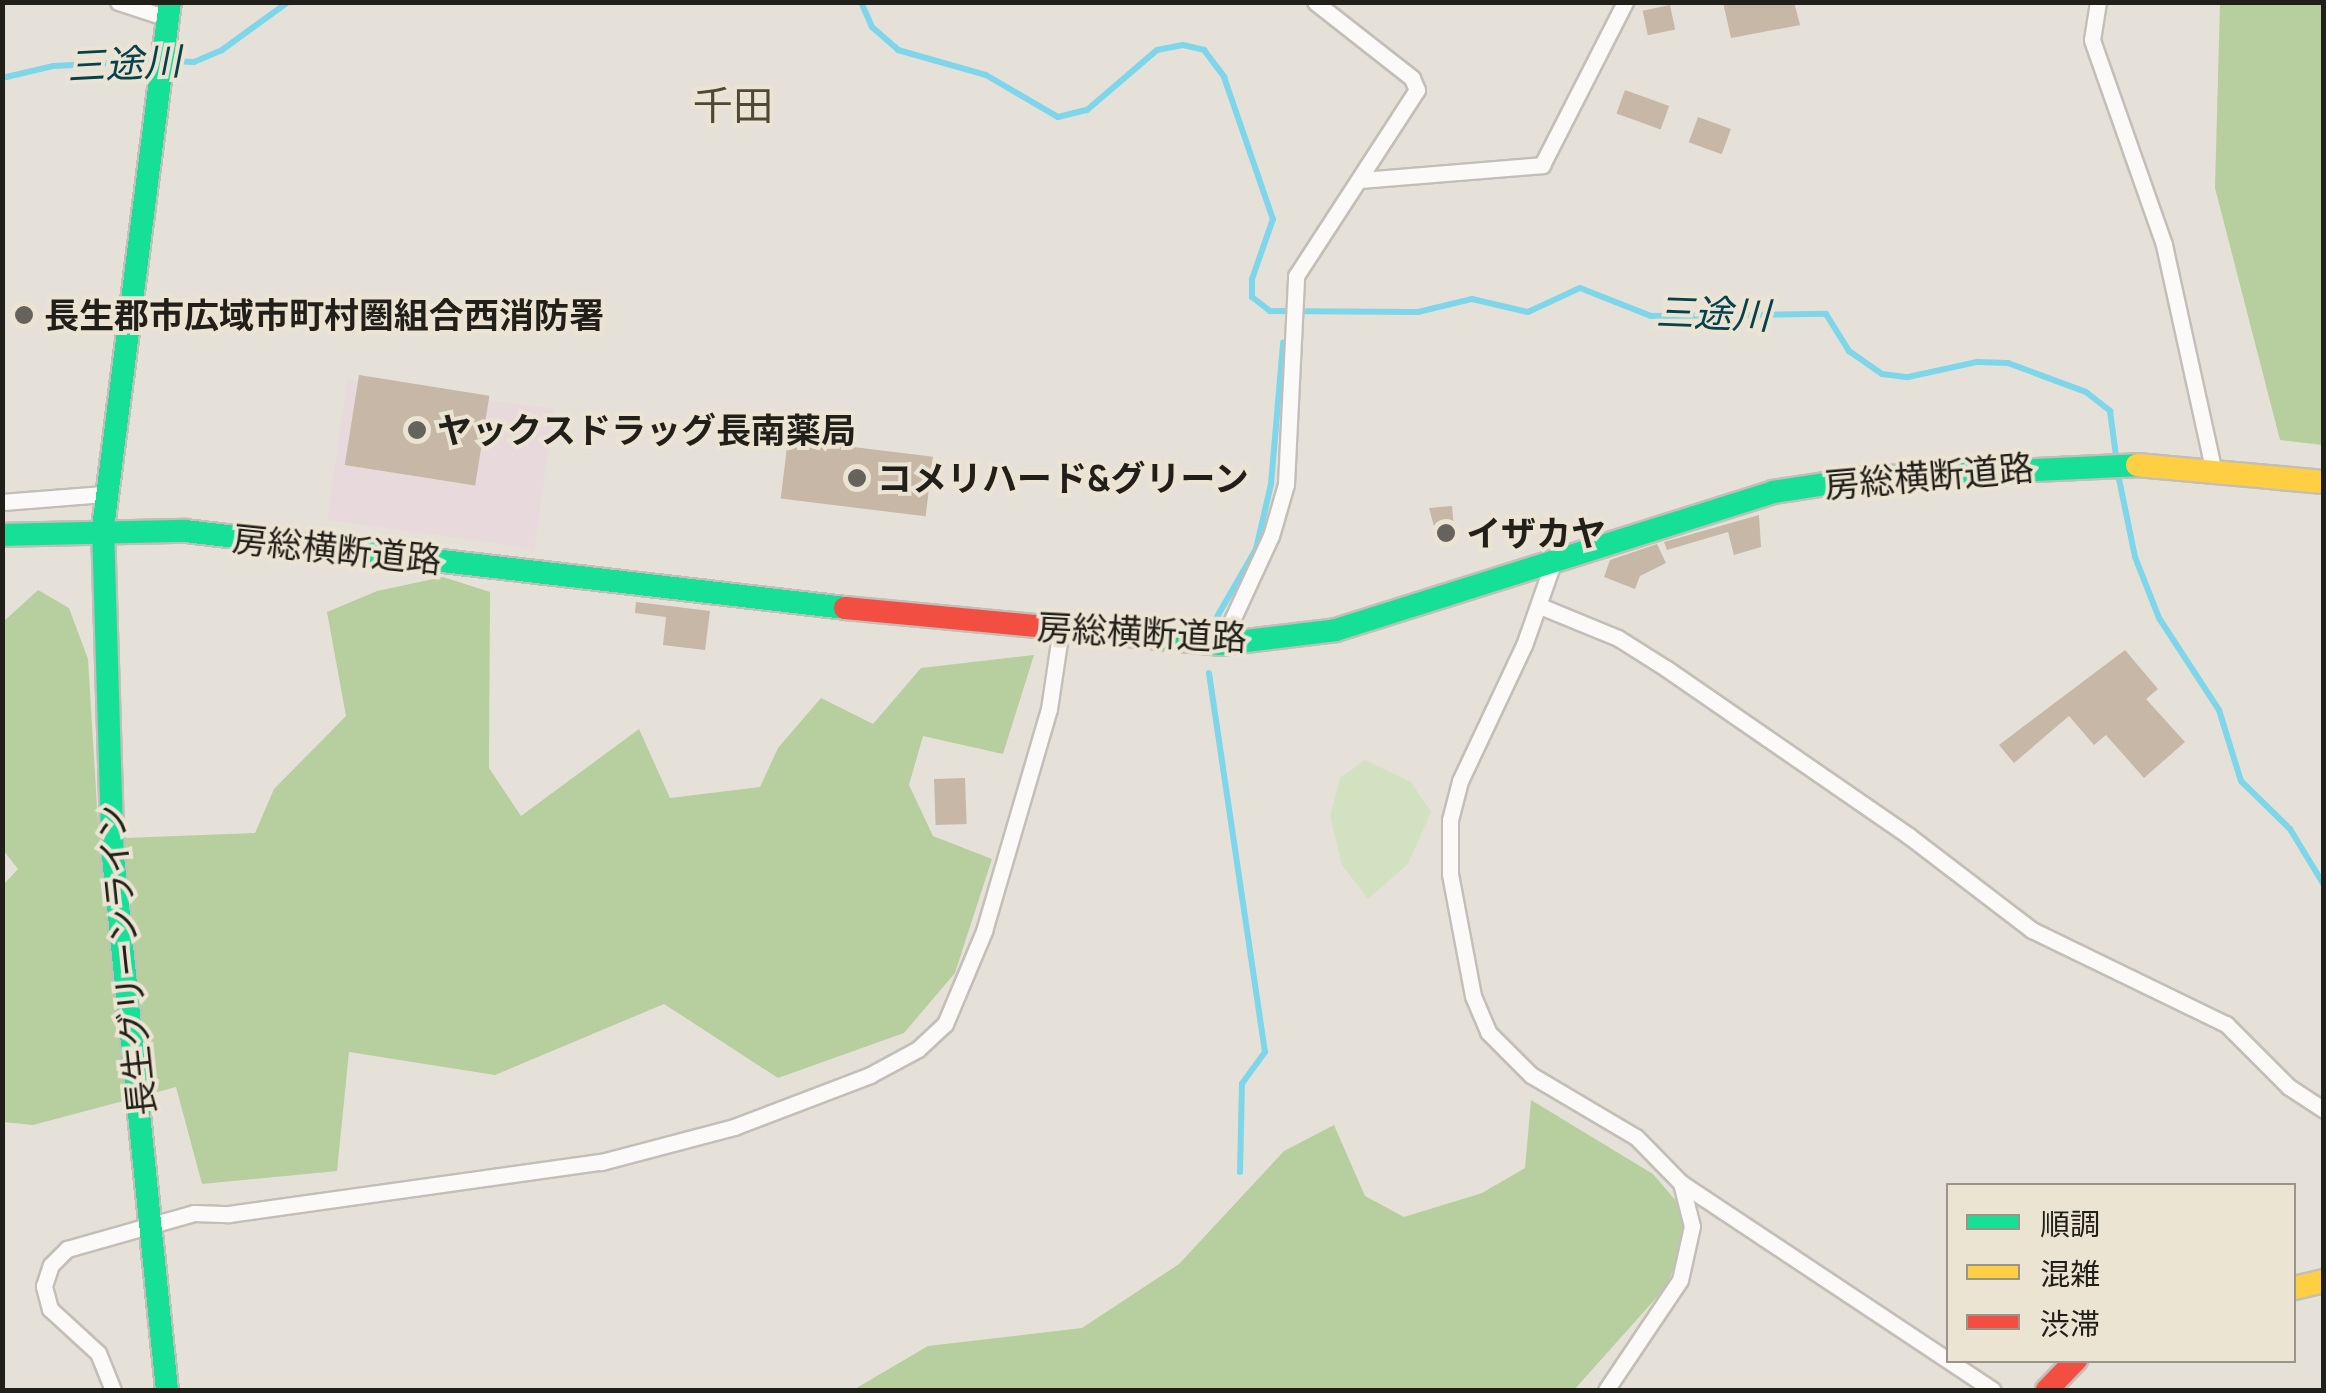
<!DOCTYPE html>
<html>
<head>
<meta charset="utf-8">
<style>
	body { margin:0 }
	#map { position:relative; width:2326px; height:1393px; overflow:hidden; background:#e5e1d8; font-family:Manrope,"Noto Sans JP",sans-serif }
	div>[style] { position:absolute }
	.commercial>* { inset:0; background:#e8d9dc; transform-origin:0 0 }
	.green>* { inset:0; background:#d2e2c1 }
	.forest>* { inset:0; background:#b7cf9f }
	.stream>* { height:6px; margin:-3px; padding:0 3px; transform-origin:3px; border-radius:3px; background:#7ed6ea }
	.building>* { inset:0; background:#c6b7a6; transform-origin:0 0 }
	.roads { filter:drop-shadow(2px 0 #c3bfb8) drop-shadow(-2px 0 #c3bfb8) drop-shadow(0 2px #c3bfb8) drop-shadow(0 -2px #c3bfb8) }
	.street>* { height:15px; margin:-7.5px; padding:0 7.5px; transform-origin:7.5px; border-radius:7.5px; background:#fbfaf9 }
	.fast>* { height:22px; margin:-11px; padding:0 11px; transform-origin:11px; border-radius:11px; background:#16e098 }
	.slow>* { height:22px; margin:-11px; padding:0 11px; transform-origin:11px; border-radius:11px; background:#ffcf43 }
	.jam>* { height:22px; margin:-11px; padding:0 11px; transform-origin:11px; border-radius:11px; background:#f24e42 }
	.dots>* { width:28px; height:28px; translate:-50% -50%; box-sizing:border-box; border:5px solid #ebe4d2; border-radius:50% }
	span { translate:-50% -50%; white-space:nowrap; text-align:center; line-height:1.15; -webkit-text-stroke:8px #ebe4d2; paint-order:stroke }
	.poi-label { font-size:35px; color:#211f19; font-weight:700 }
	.left { translate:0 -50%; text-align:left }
	.street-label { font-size:35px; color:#211f19 }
	.water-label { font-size:38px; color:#05414e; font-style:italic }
	.quarter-label { font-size:40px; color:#4e483a }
	.frame { position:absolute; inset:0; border:5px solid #211f19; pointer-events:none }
	.legend { position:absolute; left:1946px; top:1183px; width:350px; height:180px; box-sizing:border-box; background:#ebe4d2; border:2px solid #9a9588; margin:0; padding:12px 18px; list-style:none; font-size:30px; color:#211f19 }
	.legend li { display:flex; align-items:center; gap:20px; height:50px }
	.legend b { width:50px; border:2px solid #9a9588 }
</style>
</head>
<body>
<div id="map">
	<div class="commercial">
		<div style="left:347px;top:380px;width:209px;height:141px;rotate:8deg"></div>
	</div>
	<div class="green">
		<div style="clip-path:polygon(1365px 760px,1411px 782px,1431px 812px,1408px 864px,1368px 899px,1342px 865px,1330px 816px,1340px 778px)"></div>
	</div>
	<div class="forest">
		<div style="clip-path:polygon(2220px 3px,2323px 3px,2323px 445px,2280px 440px,2215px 188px)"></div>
		<div style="clip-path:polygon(443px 577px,490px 592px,489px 768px,521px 816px,639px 729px,670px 798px,760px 787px,778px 748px,821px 698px,873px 724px,921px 668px,1034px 655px,1003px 754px,923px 736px,909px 785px,933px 836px,992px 859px,955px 973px,904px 1033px,778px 1078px,664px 1004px,495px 1075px,349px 1052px,337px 1171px,202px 1184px,176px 1087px,33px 1125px,3px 1122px,2px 886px,18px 869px,3px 850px,3px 622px,38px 590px,69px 608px,88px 659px,99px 839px,255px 833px,274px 789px,346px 716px,327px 612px,377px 591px)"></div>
		<div style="clip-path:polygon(1531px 1100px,1653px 1174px,1695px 1223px,1665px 1288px,1574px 1390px,853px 1390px,928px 1346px,1082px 1328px,1179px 1264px,1284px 1151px,1334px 1125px,1365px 1196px,1404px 1217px,1482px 1193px,1525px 1168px)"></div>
	</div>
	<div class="stream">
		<div style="left:861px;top:2px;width:27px;rotate:66deg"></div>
		<div style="left:872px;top:27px;width:35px;rotate:41deg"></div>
		<div style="left:898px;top:50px;width:91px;rotate:15.9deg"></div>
		<div style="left:986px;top:75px;width:83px;rotate:30.3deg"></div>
		<div style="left:1058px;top:117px;width:30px;rotate:-14deg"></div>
		<div style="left:1087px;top:110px;width:92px;rotate:-40.6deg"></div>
		<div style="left:1157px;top:50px;width:26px;rotate:-11deg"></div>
		<div style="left:1183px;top:45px;width:22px;rotate:13deg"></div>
		<div style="left:1204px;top:50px;width:34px;rotate:53deg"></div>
		<div style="left:1224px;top:77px;width:150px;rotate:71deg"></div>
		<div style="left:1273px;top:219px;width:64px;rotate:109.3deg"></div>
		<div style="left:1252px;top:279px;width:18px;rotate:90deg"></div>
		<div style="left:1252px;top:297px;width:23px;rotate:38deg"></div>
		<div style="left:1270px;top:311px;width:148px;rotate:0.4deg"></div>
		<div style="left:1418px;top:312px;width:56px;rotate:-13.5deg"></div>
		<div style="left:1472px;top:299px;width:57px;rotate:13.1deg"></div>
		<div style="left:1528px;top:312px;width:57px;rotate:-24.8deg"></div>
		<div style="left:1580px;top:288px;width:76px;rotate:21.5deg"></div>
		<div style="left:1651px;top:316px;width:175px;rotate:-0.7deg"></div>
		<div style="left:1826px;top:314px;width:44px;rotate:58.1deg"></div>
		<div style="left:1849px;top:351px;width:40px;rotate:34.9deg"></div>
		<div style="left:1882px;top:374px;width:26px;rotate:7deg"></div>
		<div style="left:1908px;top:377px;width:71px;rotate:-12.3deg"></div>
		<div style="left:1977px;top:362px;width:31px;rotate:2deg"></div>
		<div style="left:2008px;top:363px;width:83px;rotate:20.4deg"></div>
		<div style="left:2086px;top:392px;width:31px;rotate:38deg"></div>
		<div style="left:2110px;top:411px;width:45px;rotate:82.4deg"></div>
		<div style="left:167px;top:61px;width:27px;rotate:2deg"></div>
		<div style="left:194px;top:62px;width:30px;rotate:-23deg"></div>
		<div style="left:222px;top:50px;width:82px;rotate:-36deg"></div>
		<div style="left:2px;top:78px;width:52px;rotate:-13.2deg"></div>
		<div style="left:53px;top:66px;width:102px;rotate:-2.8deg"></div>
		<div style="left:2118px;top:474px;width:85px;rotate:78.4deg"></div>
		<div style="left:2135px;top:557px;width:66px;rotate:68.5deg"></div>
		<div style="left:2159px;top:618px;width:110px;rotate:56.9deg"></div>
		<div style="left:2219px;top:710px;width:74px;rotate:72.8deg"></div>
		<div style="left:2241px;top:781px;width:69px;rotate:44.4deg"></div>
		<div style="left:2290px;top:829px;width:66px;rotate:58.7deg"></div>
		<div style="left:1214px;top:622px;width:84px;rotate:-60.1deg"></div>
		<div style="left:1256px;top:549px;width:67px;rotate:-77deg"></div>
		<div style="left:1271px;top:484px;width:142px;rotate:-85.1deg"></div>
		<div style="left:1209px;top:673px;width:383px;rotate:81.6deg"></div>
		<div style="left:1265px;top:1052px;width:39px;rotate:126deg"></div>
		<div style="left:1242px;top:1084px;width:88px;rotate:91.3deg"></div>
	</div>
	<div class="building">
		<div style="clip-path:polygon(1723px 2px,1794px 2px,1800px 25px,1731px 38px)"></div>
		<div style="left:1670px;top:5px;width:25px;height:28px;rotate:78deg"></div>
		<div style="left:1625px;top:90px;width:47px;height:25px;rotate:20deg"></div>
		<div style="left:1698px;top:117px;width:35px;height:27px;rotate:20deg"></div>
		<div style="left:359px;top:375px;width:132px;height:91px;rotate:9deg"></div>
		<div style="left:788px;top:439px;width:146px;height:60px;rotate:7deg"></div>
		<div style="clip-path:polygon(1452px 506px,1455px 540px,1438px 541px,1429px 508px)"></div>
		<div style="clip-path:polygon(1759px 515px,1761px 547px,1734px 555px,1728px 532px,1667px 550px,1664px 542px)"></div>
		<div style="clip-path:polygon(1657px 544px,1666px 563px,1640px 576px,1635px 589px,1604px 577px,1610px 560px)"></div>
		<div style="clip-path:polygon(636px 602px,710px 611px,705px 650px,663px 645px,666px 617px,635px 613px)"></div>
		<div style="clip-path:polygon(2125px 650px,2158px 689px,2146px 699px,2185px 742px,2144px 778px,2106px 735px,2094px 745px,2069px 716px,2014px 763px,1999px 745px)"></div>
		<div style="left:965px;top:778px;width:46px;height:31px;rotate:88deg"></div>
	</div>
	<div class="roads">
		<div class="street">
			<div style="left:118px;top:2px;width:52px;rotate:18.1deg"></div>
			<div style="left:2098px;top:2px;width:38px;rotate:99deg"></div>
			<div style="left:2092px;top:40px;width:217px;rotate:70.6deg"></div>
			<div style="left:2164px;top:245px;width:228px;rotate:77.6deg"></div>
			<div style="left:1361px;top:180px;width:182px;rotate:-4.7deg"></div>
			<div style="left:1542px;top:165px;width:183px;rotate:-63deg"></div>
			<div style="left:2px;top:502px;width:101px;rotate:-4.5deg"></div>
			<div style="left:1554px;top:560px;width:90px;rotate:109.4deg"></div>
			<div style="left:1524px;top:645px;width:150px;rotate:115.2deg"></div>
			<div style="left:1460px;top:781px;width:40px;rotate:104.4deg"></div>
			<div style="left:1450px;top:820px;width:54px;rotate:90deg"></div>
			<div style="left:1450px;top:874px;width:124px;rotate:79.3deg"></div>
			<div style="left:1473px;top:996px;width:39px;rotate:67deg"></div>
			<div style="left:1488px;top:1032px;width:61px;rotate:45deg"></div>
			<div style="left:1531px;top:1075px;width:122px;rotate:30.6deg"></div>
			<div style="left:1636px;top:1137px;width:64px;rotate:45.6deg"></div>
			<div style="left:1681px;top:1183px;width:44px;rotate:75.7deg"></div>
			<div style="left:1692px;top:1226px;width:55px;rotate:102.5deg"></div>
			<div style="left:1680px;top:1280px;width:133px;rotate:123.9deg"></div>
			<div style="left:1540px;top:606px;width:84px;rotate:22.3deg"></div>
			<div style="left:1618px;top:638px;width:58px;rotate:32.3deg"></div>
			<div style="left:1667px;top:669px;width:294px;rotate:34.6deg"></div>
			<div style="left:1909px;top:836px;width:155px;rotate:37.4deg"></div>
			<div style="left:2032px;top:930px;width:216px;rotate:25.9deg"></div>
			<div style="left:2226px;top:1024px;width:89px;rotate:45deg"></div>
			<div style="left:2289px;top:1087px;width:42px;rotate:33.3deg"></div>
			<div style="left:1221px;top:644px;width:119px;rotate:-65.2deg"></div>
			<div style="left:1271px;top:536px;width:54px;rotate:-73.9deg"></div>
			<div style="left:1286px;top:484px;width:208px;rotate:-87.2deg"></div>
			<div style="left:1296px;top:276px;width:222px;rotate:-57deg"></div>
			<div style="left:1417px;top:90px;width:13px;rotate:-113deg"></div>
			<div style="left:1412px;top:78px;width:123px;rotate:-141.9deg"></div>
			<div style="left:1681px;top:1183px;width:374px;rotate:33.6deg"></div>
			<div style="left:113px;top:1390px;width:40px;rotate:-112deg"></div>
			<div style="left:98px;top:1353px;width:65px;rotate:-137.5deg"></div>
			<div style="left:50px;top:1309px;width:24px;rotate:-105deg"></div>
			<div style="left:44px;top:1286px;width:22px;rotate:-72deg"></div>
			<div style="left:51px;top:1265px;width:23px;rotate:-45deg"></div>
			<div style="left:67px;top:1249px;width:132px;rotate:-15.8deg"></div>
			<div style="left:194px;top:1213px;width:35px;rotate:2deg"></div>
			<div style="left:229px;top:1214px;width:376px;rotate:-8deg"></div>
			<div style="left:601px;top:1162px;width:138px;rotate:-14.7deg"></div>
			<div style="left:734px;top:1127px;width:146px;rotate:-20.9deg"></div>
			<div style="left:870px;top:1075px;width:55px;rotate:-28.4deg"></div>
			<div style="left:918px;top:1049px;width:37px;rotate:-43deg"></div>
			<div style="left:945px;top:1024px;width:101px;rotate:-67.2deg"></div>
			<div style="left:984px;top:931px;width:231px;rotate:-73.7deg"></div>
			<div style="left:1049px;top:709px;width:81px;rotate:-81.5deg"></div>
		</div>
		<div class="fast">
			<div style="left:103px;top:528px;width:530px;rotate:-82.74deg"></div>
			<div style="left:103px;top:528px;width:328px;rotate:88.3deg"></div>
			<div style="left:113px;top:856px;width:537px;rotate:84.23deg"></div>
			<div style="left:2px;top:535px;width:183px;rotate:-1.3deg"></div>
			<div style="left:185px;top:531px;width:664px;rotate:6.65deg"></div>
			<div style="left:1098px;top:632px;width:124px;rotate:5.6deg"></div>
			<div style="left:1221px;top:644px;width:116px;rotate:-6.9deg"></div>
			<div style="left:1336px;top:630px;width:458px;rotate:-17.5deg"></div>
			<div style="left:1773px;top:492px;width:94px;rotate:-8.6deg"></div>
			<div style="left:1866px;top:478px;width:271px;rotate:-2.7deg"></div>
		</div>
		<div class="slow">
			<div style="left:2137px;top:465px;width:188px;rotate:5.2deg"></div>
			<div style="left:2294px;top:1288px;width:31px;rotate:-13deg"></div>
		</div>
		<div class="jam">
			<div style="left:845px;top:608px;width:254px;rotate:5.4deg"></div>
			<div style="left:2047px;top:1390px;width:42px;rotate:-46deg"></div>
		</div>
	</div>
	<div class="dots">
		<div style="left:24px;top:315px;background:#66635c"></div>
		<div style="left:417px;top:430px;background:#66635c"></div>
		<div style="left:857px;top:478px;background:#66635c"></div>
		<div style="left:1446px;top:533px;background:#66635c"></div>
	</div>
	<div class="poi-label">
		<span class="left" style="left:44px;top:315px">長生郡市広域市町村圏組合西消防署</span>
		<span class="left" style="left:437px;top:430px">ヤックスドラッグ長南薬局</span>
		<span class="left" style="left:877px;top:478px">コメリハード&amp;グリーン</span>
		<span class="left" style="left:1466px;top:533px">イザカヤ</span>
	</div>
	<div class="street-label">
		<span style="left:1929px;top:476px;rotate:-5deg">房総横断道路</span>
		<span style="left:337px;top:549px;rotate:6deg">房総横断道路</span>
		<span style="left:1142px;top:632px;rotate:3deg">房総横断道路</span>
		<span style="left:126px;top:960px;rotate:-96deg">長生グリーンライン</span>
	</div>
	<div class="water-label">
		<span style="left:124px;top:63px;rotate:-3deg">三途川</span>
		<span style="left:1713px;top:313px;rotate:2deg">三途川</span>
	</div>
	<div class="quarter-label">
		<span style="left:733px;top:105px">千田</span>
	</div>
	<div class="frame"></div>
	<ul class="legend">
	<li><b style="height:12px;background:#16e098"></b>順調</li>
	<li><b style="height:12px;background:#ffcf43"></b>混雑</li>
	<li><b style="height:12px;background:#f24e42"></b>渋滞</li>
	</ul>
</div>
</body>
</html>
